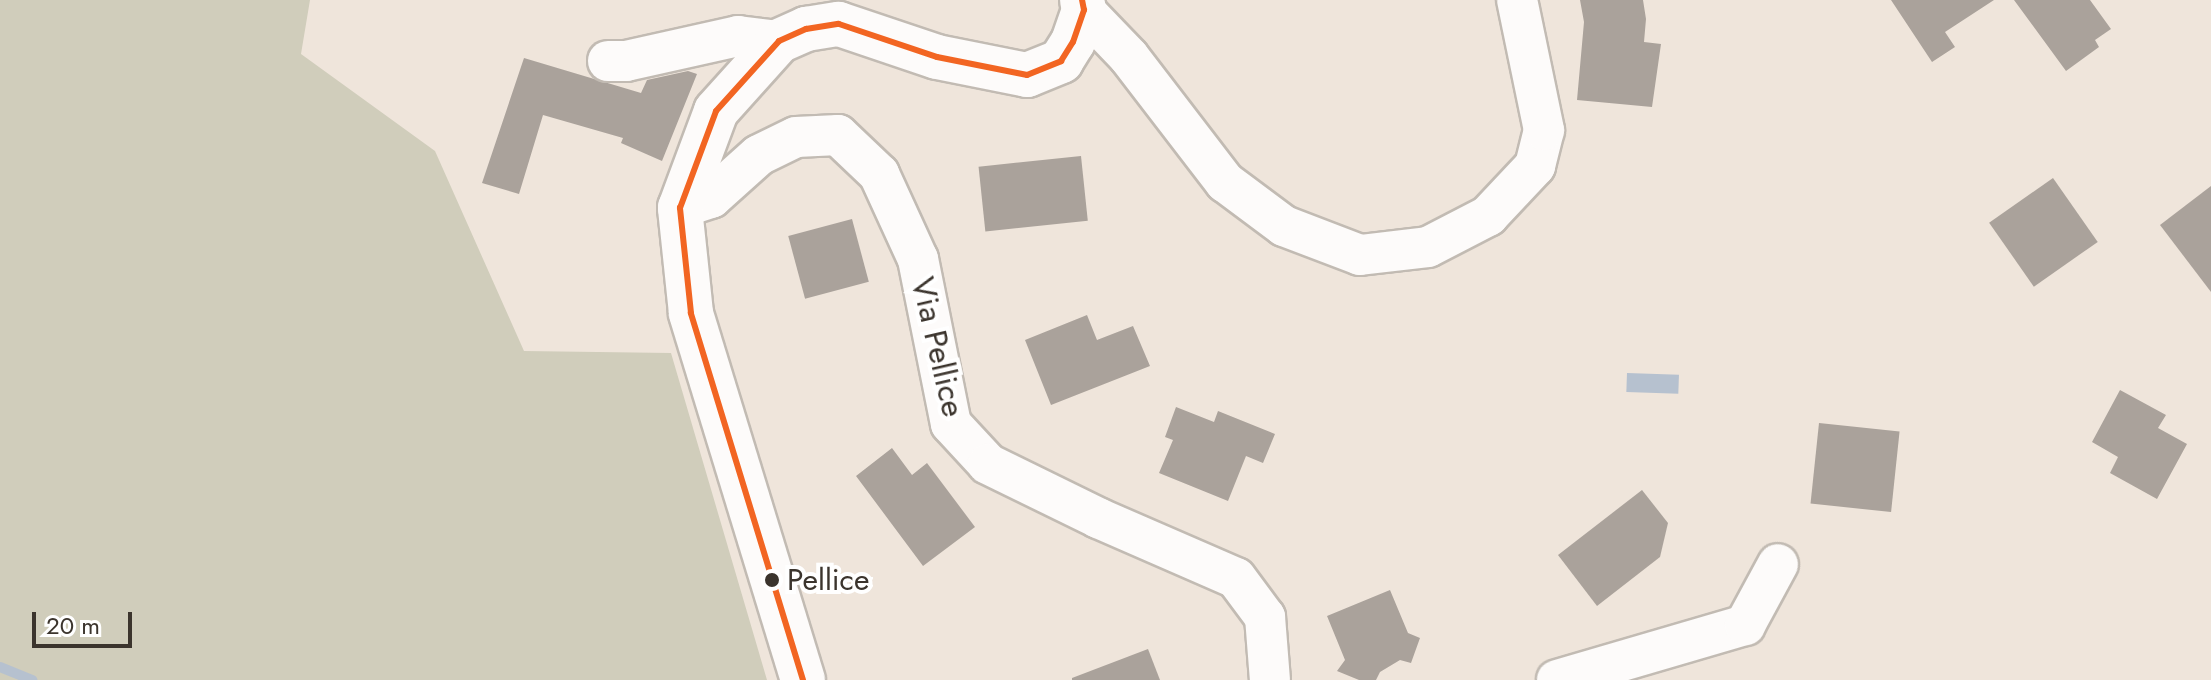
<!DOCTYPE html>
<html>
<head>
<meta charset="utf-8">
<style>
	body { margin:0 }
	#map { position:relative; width:2211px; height:680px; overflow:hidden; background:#efe5db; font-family:Jost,sans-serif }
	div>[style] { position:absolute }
	.green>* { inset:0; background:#d0cdbb }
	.water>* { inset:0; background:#b6c1cf; transform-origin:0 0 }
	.stream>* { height:10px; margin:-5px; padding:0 5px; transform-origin:5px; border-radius:5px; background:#b6c1cf }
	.building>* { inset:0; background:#aaa29b; transform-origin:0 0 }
	.roads { filter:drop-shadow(2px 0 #c2bbb3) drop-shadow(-2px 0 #c2bbb3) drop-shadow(0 2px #c2bbb3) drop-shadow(0 -2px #c2bbb3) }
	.minor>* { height:40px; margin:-20px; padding:0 20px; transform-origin:20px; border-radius:20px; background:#fdfbfa }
	.major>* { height:44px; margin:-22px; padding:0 22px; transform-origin:22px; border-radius:22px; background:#fdfbfa }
	.bus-1>* { height:6px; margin:-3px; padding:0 3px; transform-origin:3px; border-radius:3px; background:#f26522 }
	.dots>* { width:22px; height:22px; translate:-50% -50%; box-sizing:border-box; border:4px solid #fff; border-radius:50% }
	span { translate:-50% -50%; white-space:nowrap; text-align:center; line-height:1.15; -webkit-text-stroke:8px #fff; paint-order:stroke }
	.bus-label { font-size:30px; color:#3b342d }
	.left { translate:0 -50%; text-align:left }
	.street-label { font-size:32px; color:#3b342d }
	.scale { position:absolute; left:32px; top:612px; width:100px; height:36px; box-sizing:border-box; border:4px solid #3b342d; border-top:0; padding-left:10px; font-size:24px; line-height:28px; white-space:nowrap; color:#3b342d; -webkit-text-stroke:6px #fff; paint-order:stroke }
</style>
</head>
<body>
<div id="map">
	<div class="green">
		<div style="clip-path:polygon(0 0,310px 0,301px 54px,435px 151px,524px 351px,671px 353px,767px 680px,0 680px)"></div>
	</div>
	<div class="water">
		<div style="left:1627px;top:373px;width:52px;height:19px;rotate:2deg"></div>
	</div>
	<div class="stream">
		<div style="left:0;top:667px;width:35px;rotate:22deg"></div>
	</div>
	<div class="building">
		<div style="clip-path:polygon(1580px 0,1643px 0,1646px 19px,1644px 42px,1661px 44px,1652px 107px,1577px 100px,1584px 22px)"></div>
		<div style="clip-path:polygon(1891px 0,1994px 0,1945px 32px,1955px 47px,1932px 62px)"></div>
		<div style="clip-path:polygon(2014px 0,2090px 0,2111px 29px,2095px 40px,2099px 47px,2066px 71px)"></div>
		<div style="clip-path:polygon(524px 58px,641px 93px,647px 80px,688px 71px,697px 74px,662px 161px,621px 143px,623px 138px,543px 115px,519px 194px,482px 183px)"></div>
		<div style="left:1081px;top:156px;width:65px;height:103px;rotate:84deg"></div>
		<div style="left:2053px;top:178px;width:78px;height:78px;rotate:55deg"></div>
		<div style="clip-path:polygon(2211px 186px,2211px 292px,2160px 225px)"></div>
		<div style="left:852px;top:219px;width:65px;height:66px;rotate:75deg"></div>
		<div style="clip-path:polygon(1087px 315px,1097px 340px,1133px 326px,1150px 366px,1051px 405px,1025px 340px)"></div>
		<div style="clip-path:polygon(2120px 390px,2166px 415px,2158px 428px,2187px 444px,2157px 499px,2110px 473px,2118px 457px,2092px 442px)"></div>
		<div style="clip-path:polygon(1176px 407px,1214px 422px,1218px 411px,1275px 434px,1263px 463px,1246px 456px,1228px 501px,1159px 473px,1173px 440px,1165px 437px)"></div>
		<div style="left:1819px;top:423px;width:81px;height:81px;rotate:6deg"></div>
		<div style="clip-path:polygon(892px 448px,912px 475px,927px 463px,975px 527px,923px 566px,856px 476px)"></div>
		<div style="clip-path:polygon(1642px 490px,1668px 523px,1660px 557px,1597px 606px,1558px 555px)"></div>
		<div style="clip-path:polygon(1390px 590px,1408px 633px,1420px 638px,1411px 663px,1400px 660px,1380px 672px,1376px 680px,1359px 680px,1337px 671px,1345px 660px,1327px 616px)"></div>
		<div style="clip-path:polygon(1148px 649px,1160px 680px,1072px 680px,1072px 678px)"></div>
	</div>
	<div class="roads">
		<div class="minor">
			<div style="left:1084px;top:10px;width:65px;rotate:46.2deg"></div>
			<div style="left:1129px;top:57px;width:158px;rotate:52.5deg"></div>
			<div style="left:1225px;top:182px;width:74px;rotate:36.7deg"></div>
			<div style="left:1284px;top:226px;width:81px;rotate:20.9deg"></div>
			<div style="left:1360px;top:255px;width:68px;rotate:-6.7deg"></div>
			<div style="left:1428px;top:247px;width:68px;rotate:-27.3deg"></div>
			<div style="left:1488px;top:216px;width:69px;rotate:-46.8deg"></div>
			<div style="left:1535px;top:166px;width:37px;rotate:-76deg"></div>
			<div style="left:1544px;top:130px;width:133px;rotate:-101.7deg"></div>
			<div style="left:608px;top:61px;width:18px"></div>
			<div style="left:626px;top:61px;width:115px;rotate:-12.6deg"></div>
			<div style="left:738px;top:36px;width:41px;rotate:7deg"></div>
			<div style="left:680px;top:208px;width:33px;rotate:-18deg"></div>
			<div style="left:711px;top:198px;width:64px;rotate:-41.9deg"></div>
			<div style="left:759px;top:155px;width:41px;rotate:-25.9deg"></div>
			<div style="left:796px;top:137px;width:42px;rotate:-2.7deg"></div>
			<div style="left:838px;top:135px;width:57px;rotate:43.6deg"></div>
			<div style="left:879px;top:174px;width:94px;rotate:65.4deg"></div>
			<div style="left:918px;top:259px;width:168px;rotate:78.7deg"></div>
			<div style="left:951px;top:424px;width:54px;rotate:47.2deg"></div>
			<div style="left:988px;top:464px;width:123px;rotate:26.1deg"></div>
			<div style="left:1098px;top:518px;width:150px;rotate:23.5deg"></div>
			<div style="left:1236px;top:578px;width:49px;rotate:53.4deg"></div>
			<div style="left:1265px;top:617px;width:63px;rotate:85.5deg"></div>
			<div style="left:1557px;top:680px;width:196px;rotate:-16.3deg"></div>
			<div style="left:1745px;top:625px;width:69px;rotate:-61.6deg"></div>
		</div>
		<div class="major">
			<div style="left:803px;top:680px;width:384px;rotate:-107deg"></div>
			<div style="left:691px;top:313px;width:106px;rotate:-96deg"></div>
			<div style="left:680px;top:208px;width:103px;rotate:-69.6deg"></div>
			<div style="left:716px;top:111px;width:94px;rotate:-48deg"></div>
			<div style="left:779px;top:41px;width:30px;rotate:-24deg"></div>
			<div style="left:806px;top:29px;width:33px;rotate:-9deg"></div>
			<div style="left:839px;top:24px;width:103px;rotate:18.6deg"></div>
			<div style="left:937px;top:57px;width:92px;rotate:11.3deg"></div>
			<div style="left:1027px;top:75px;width:37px;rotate:-22deg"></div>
			<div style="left:1061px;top:61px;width:22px;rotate:-58deg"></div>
			<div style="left:1073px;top:42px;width:34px;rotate:-71deg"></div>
			<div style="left:1084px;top:10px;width:10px;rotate:-101deg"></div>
		</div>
	</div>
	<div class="bus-1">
		<div style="left:803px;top:680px;width:384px;rotate:-107deg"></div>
		<div style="left:691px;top:313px;width:106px;rotate:-96deg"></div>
		<div style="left:680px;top:208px;width:103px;rotate:-69.6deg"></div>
		<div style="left:716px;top:111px;width:94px;rotate:-48deg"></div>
		<div style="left:779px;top:41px;width:30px;rotate:-24deg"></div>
		<div style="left:806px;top:29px;width:33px;rotate:-9deg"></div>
		<div style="left:839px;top:24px;width:103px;rotate:18.6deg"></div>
		<div style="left:937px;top:57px;width:92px;rotate:11.3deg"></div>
		<div style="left:1027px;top:75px;width:37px;rotate:-22deg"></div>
		<div style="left:1061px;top:61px;width:22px;rotate:-58deg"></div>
		<div style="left:1073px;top:42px;width:34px;rotate:-71deg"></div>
		<div style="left:1084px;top:10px;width:10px;rotate:-101deg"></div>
	</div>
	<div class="dots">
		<div style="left:772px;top:580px;background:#3b342d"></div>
	</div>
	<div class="bus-label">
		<span class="left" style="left:787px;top:580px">Pellice</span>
	</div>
	<div class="street-label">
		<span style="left:938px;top:347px;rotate:77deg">Via Pellice</span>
	</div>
	<div class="scale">20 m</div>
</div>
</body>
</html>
